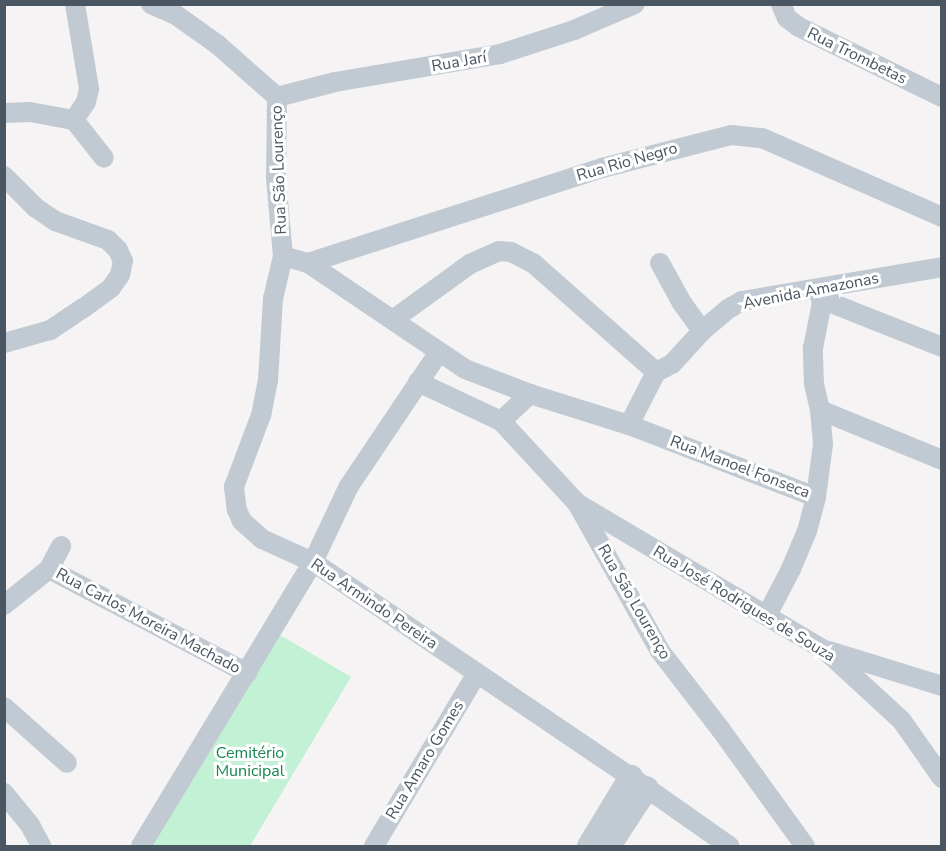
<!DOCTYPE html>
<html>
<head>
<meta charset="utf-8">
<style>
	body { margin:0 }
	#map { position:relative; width:946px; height:851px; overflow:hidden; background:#f5f3f3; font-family:"Nunito Sans",sans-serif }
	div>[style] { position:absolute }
	.green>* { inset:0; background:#c3f1d5 }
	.minor>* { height:20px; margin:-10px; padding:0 10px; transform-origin:10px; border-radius:10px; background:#c1cad2 }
	.tertiary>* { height:24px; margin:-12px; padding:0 12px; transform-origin:12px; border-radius:12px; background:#c1cad2 }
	span { translate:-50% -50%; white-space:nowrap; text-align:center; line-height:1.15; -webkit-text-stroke:6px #fff; paint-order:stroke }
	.street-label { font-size:16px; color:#4a5661 }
	.park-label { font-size:16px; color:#17864f }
	.frame { position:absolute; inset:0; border:6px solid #4a5661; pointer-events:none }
</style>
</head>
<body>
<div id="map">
	<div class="green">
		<div style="clip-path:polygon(275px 632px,351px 677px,250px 846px,149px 846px)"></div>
	</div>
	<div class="minor">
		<div style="left:75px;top:4px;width:86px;rotate:80.6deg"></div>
		<div style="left:89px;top:89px;width:13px;rotate:103deg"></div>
		<div style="left:86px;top:102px;width:22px;rotate:124deg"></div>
		<div style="left:74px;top:120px;width:48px;rotate:51.7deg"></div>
		<div style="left:151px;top:4px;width:27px;rotate:24deg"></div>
		<div style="left:176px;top:15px;width:52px;rotate:35.5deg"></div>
		<div style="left:218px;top:45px;width:79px;rotate:41.4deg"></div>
		<div style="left:277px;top:97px;width:81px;rotate:90.7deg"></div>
		<div style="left:276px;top:178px;width:78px;rotate:84.9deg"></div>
		<div style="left:283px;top:256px;width:26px;rotate:16deg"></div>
		<div style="left:308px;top:263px;width:189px;rotate:34deg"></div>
		<div style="left:465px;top:369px;width:70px;rotate:21deg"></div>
		<div style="left:530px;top:394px;width:104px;rotate:17.4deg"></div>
		<div style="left:629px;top:425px;width:200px;rotate:21.1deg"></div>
		<div style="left:816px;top:497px;width:53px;rotate:-82.5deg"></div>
		<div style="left:823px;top:444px;width:34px;rotate:-95deg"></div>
		<div style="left:820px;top:410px;width:27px;rotate:-103deg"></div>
		<div style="left:814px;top:384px;width:36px;rotate:-92deg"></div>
		<div style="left:813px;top:348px;width:62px;rotate:-78.9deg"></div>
		<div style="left:781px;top:4px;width:15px;rotate:67deg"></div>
		<div style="left:787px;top:18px;width:15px;rotate:37deg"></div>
		<div style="left:799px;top:27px;width:159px;rotate:26.1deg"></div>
		<div style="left:277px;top:97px;width:60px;rotate:-14.5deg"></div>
		<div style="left:335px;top:82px;width:167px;rotate:-9.6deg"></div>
		<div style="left:500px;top:54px;width:78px;rotate:-18deg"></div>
		<div style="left:574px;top:30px;width:66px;rotate:-23.1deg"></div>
		<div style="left:4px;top:113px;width:26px;rotate:-2deg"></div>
		<div style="left:30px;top:112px;width:45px;rotate:10.3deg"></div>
		<div style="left:4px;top:176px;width:45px;rotate:45deg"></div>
		<div style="left:36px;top:208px;width:23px;rotate:34deg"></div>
		<div style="left:55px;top:221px;width:56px;rotate:19.7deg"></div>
		<div style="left:108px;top:240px;width:14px;rotate:45deg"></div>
		<div style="left:118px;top:250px;width:12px;rotate:66deg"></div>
		<div style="left:123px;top:261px;width:14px;rotate:102deg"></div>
		<div style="left:120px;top:275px;width:16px;rotate:125deg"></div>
		<div style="left:111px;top:288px;width:34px;rotate:144deg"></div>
		<div style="left:83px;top:308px;width:40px;rotate:146deg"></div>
		<div style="left:50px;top:330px;width:48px;rotate:164.2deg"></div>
		<div style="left:283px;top:256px;width:44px;rotate:103.1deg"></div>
		<div style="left:273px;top:299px;width:81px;rotate:93.5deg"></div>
		<div style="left:268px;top:380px;width:36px;rotate:101deg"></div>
		<div style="left:261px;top:415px;width:77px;rotate:110.6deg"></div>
		<div style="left:234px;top:487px;width:23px;rotate:83deg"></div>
		<div style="left:237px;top:510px;width:12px;rotate:66deg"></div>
		<div style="left:242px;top:521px;width:27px;rotate:42deg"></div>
		<div style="left:262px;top:539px;width:56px;rotate:24.3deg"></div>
		<div style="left:313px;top:562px;width:384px;rotate:34.1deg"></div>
		<div style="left:631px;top:777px;width:120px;rotate:35.1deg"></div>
		<div style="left:308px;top:263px;width:309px;rotate:-17.9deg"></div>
		<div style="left:602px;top:168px;width:133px;rotate:-14.3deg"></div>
		<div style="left:731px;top:135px;width:31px;rotate:6deg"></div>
		<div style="left:762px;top:138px;width:197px;rotate:23.7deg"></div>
		<div style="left:660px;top:263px;width:46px;rotate:61.2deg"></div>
		<div style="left:682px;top:303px;width:34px;rotate:54deg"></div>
		<div style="left:821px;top:299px;width:130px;rotate:21.6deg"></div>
		<div style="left:394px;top:319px;width:94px;rotate:-35.9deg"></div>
		<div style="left:470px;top:264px;width:32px;rotate:-24deg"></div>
		<div style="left:499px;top:251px;width:12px;rotate:5deg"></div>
		<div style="left:511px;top:252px;width:25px;rotate:27deg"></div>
		<div style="left:533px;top:263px;width:164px;rotate:41.5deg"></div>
		<div style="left:418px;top:382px;width:92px;rotate:25.2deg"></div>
		<div style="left:501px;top:421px;width:112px;rotate:47.2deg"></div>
		<div style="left:577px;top:503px;width:170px;rotate:60.7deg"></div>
		<div style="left:660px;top:651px;width:100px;rotate:52.3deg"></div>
		<div style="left:721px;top:730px;width:143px;rotate:54.1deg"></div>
		<div style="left:820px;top:410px;width:132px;rotate:22.3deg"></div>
		<div style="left:501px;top:421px;width:40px;rotate:-43deg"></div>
		<div style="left:629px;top:425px;width:59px;rotate:-63deg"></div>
		<div style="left:656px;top:372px;width:18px;rotate:-27deg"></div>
		<div style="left:672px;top:364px;width:45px;rotate:-47.7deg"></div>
		<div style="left:702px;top:331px;width:34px;rotate:-40deg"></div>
		<div style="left:728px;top:309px;width:16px;rotate:-30deg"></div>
		<div style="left:742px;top:301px;width:203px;rotate:-9.6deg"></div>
		<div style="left:580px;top:505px;width:286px;rotate:30.7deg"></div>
		<div style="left:826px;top:651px;width:103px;rotate:42.6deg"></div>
		<div style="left:902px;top:721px;width:70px;rotate:54.9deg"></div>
		<div style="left:49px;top:569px;width:224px;rotate:27.7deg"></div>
		<div style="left:4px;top:605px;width:58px;rotate:-38.7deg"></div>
		<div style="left:49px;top:569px;width:26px;rotate:-62deg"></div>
		<div style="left:767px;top:615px;width:52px;rotate:-62.4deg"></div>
		<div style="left:791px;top:569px;width:41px;rotate:-67.2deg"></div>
		<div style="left:807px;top:531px;width:35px;rotate:-75deg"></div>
		<div style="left:829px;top:651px;width:118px;rotate:17.2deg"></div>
		<div style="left:4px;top:707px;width:84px;rotate:41.6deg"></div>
		<div style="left:4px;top:793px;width:41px;rotate:50.9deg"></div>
		<div style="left:30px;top:825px;width:24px;rotate:62deg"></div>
		<div style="left:141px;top:846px;width:332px;rotate:-58.8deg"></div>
		<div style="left:313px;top:562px;width:84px;rotate:-64.7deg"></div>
		<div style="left:349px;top:486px;width:161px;rotate:-56.1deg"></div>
		<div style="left:374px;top:846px;width:201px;rotate:-59.2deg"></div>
	</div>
	<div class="tertiary">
		<div style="left:589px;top:846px;width:81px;rotate:-58.7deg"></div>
		<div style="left:609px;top:846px;width:69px;rotate:-56.8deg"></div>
	</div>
	<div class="street-label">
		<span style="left:857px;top:56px;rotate:26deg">Rua Trombetas</span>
		<span style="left:459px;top:62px;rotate:-10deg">Rua Jarí</span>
		<span style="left:627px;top:162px;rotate:-16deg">Rua Rio Negro</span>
		<span style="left:279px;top:170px;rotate:-92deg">Rua São Lourenço</span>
		<span style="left:811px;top:291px;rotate:-11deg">Avenida Amazonas</span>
		<span style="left:740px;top:467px;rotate:21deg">Rua Manoel Fonseca</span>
		<span style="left:634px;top:602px;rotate:60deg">Rua São Lourenço</span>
		<span style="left:374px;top:604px;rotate:34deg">Rua Armindo Pereira</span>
		<span style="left:744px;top:604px;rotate:31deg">Rua José Rodrigues de Souza</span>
		<span style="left:148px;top:621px;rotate:28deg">Rua Carlos Moreira Machado</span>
		<span style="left:425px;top:760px;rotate:-59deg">Rua Amaro Gomes</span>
	</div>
	<div class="park-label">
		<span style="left:250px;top:762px">Cemitério<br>Municipal</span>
	</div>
	<div class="frame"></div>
</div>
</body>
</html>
